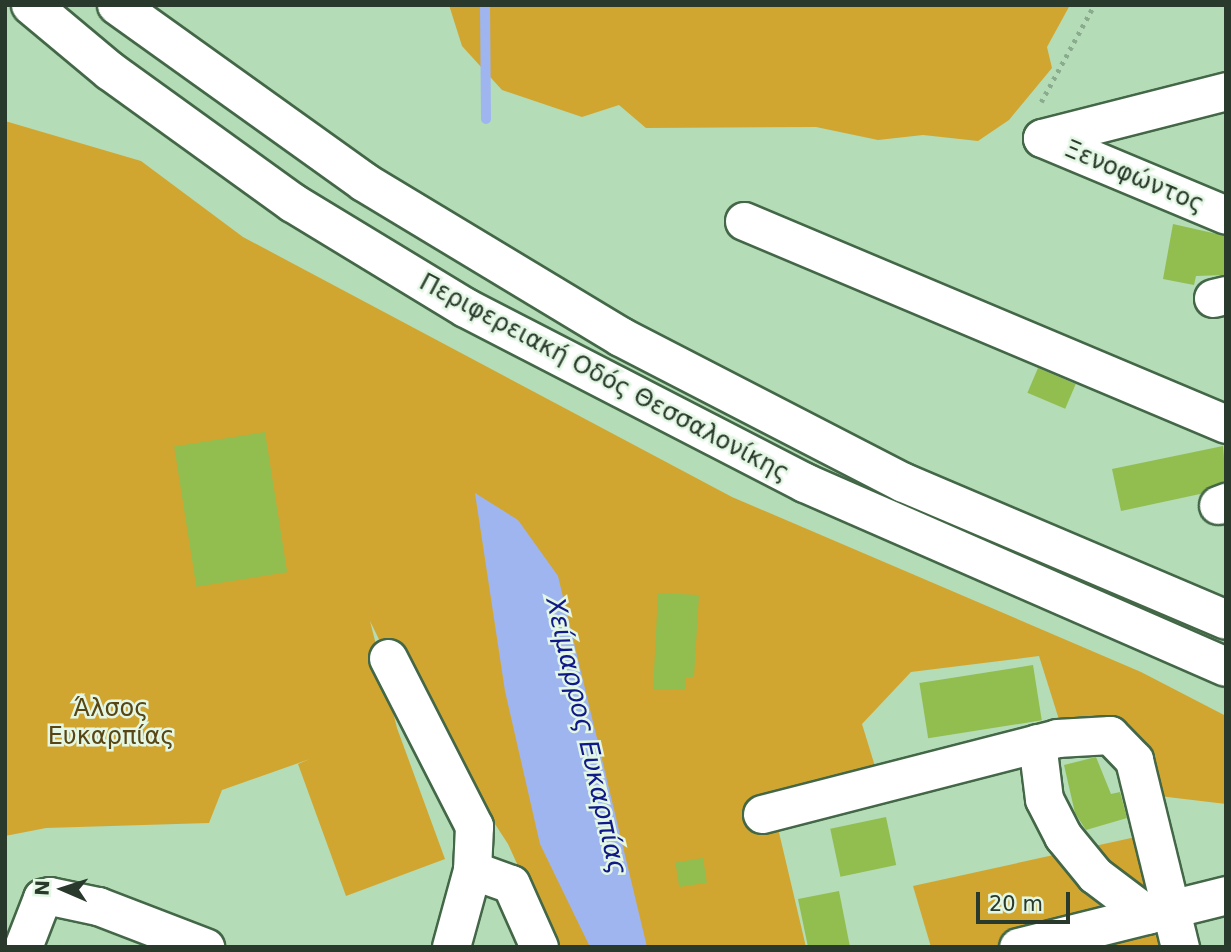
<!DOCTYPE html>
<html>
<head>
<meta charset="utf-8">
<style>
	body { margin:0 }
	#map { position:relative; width:1231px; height:952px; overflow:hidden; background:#b4dcb7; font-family:"DejaVu Sans",sans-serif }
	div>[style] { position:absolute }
	.green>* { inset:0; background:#d1a630 }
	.water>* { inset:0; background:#9eb5f0 }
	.stream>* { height:10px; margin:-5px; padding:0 5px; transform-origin:5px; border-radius:5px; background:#9eb5f0 }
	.building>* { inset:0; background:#92bd4f; transform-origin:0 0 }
	.path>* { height:4.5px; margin-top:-2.25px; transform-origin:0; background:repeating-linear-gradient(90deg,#8aab8d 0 3.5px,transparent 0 8.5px) }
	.roads { filter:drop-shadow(2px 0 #436747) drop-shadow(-2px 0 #436747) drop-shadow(0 2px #436747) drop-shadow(0 -2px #436747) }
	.minor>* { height:37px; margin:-18.5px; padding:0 18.5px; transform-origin:18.5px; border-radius:18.5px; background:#fff }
	.highway>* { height:38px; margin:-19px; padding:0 19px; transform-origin:19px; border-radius:19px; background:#fff }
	span { translate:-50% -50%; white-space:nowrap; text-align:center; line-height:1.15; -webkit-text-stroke:5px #e3f7e4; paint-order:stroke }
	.street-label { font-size:24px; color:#29392b }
	.park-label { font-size:24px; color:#584513 }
	.water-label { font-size:26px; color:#0f1987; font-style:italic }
	.frame { position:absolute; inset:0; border:7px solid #29392b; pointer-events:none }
	.north { position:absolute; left:28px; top:854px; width:70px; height:70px; -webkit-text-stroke:5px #e3f7e4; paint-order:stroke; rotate:273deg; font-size:19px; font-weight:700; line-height:28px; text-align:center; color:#29392b }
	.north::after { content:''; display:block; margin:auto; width:24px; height:32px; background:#29392b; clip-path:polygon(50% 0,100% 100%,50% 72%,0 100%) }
	.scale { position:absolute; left:976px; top:892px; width:94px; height:32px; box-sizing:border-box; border:4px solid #29392b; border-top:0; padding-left:9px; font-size:21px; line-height:24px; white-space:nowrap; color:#29392b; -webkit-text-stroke:5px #e3f7e4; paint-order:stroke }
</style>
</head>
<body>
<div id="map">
	<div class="green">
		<div style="clip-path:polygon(449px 5px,1070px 5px,1047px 47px,1052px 68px,1009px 120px,978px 141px,923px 135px,878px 140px,816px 127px,646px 128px,619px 105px,582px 117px,502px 90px,462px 46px)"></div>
		<div style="clip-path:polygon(5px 121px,141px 161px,243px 237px,732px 497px,1141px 672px,1226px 716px,1226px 804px,1159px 796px,1135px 755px,1067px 745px,1039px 656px,911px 672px,862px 724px,886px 802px,777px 824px,806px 947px,555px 947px,508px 844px,392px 666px,370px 621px,397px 728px,445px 859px,346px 896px,298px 764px,310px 759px,222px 790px,209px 823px,46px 828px,5px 836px)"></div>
		<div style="clip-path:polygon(1154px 833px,1176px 947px,931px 947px,913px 886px)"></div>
	</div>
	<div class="water">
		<div style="clip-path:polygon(475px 493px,518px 520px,558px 576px,647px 947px,590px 947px,540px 844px,505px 691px)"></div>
	</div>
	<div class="stream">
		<div style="left:485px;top:5px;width:114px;rotate:89.5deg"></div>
	</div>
	<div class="building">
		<div style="clip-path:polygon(1173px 224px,1226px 236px,1224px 275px,1196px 276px,1194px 285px,1163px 279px)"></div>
		<div style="left:1038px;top:368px;width:41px;height:27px;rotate:23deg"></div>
		<div style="left:265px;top:432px;width:142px;height:92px;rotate:81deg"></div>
		<div style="clip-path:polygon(1223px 446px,1226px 482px,1200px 494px,1121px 511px,1112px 469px)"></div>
		<div style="clip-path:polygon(658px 593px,699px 595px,694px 677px,686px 677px,685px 690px,653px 690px)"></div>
		<div style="left:1033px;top:665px;width:56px;height:115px;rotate:81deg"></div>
		<div style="clip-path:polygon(1096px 757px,1111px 794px,1120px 792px,1127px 818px,1086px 830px,1075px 813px,1064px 765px)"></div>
		<div style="left:886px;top:817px;width:49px;height:57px;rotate:78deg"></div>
		<div style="left:703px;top:858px;width:25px;height:28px;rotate:81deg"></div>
		<div style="clip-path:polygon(839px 891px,850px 947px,808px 947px,798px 899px)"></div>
	</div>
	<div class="path">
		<div style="left:1041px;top:102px;width:111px;rotate:-61.3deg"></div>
	</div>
	<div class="roads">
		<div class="minor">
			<div style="left:1042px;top:138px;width:199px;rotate:22.7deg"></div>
			<div style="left:1042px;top:138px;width:190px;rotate:-14.3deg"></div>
			<div style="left:744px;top:221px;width:523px;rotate:22.84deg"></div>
			<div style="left:1213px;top:298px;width:13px;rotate:-13deg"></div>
			<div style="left:1218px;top:505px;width:9px;rotate:-21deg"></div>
			<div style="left:388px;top:658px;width:189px;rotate:62.9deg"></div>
			<div style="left:474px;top:826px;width:44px;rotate:92.6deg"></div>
			<div style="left:472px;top:870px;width:80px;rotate:105.3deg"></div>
			<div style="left:1037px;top:743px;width:56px;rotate:82.9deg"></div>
			<div style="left:1044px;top:799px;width:42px;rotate:62.8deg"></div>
			<div style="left:1063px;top:836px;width:50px;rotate:50.6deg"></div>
			<div style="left:1095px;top:875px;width:66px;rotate:37deg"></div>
			<div style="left:762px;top:814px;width:305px;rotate:-14.4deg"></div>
			<div style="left:1057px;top:738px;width:53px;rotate:-3.2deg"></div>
			<div style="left:1110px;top:735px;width:35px;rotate:46deg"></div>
			<div style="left:1134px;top:760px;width:193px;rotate:76.2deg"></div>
			<div style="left:472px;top:870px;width:41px;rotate:19.7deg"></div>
			<div style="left:511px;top:884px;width:69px;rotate:66deg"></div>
			<div style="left:23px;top:947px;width:53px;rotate:-68.8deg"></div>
			<div style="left:42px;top:898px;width:8px;rotate:-14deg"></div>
			<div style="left:50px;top:896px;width:49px;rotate:11.8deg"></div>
			<div style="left:98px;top:906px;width:115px;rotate:21deg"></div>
			<div style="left:1018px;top:947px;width:214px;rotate:-14deg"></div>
		</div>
		<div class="highway">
			<div style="left:31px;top:5px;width:103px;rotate:39.9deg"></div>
			<div style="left:110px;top:71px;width:226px;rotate:35.8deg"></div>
			<div style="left:293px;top:203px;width:202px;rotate:31.3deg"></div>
			<div style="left:466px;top:308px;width:382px;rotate:27.3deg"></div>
			<div style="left:805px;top:483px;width:459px;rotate:23.6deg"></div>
			<div style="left:117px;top:5px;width:304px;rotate:35.6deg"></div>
			<div style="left:364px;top:182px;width:300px;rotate:31.1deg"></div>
			<div style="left:621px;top:337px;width:318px;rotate:27.3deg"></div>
			<div style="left:904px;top:483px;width:350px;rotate:23deg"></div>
		</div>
	</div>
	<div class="street-label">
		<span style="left:1134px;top:177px;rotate:23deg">Ξενοφώντος</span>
		<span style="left:604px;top:378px;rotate:28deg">Περιφερειακή Οδός Θεσσαλονίκης</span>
	</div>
	<div class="park-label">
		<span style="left:111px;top:723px">Άλσος<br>Ευκαρπίας</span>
	</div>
	<div class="water-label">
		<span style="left:586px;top:736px;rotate:77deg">Χείμαρρος Ευκαρπίας</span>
	</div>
	<div class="frame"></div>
	<div class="north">N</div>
	<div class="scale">20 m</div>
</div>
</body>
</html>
